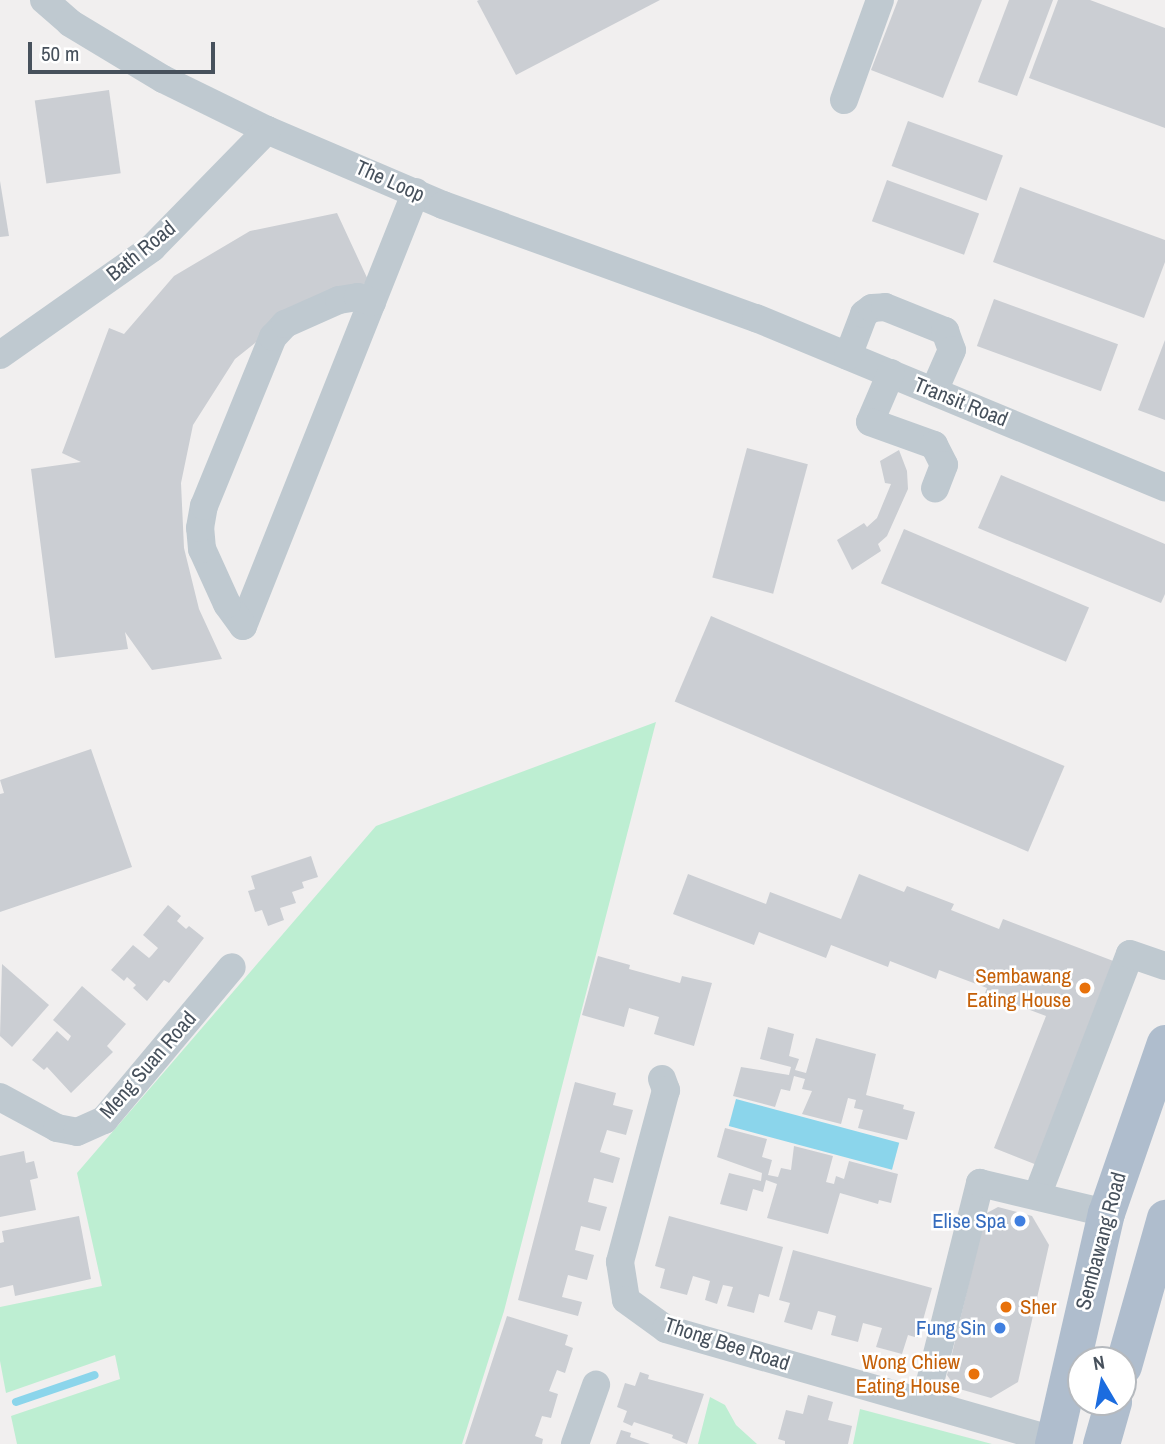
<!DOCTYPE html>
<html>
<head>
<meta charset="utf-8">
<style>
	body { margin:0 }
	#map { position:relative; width:1165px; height:1444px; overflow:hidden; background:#f1efef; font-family:"Archivo Narrow",sans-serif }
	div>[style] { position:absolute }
	.green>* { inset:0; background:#bdeed2 }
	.water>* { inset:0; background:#8bd5eb; transform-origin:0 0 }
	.stream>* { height:8px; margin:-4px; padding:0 4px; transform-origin:4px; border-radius:4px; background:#8bd5eb }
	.building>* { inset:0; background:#cbced3; transform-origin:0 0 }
	.minor>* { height:28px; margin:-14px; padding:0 14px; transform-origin:14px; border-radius:14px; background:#bfc9d0 }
	.major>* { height:37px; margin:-18.5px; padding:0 18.5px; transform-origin:18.5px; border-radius:18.5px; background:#afbdcd }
	.dots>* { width:19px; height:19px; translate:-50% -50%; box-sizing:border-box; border:4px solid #fff; border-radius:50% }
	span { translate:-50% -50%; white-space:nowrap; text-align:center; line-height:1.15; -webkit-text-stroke:5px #fff; paint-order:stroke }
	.street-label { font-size:21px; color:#47515c }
	.food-label { font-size:21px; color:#c56008 }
	.right { translate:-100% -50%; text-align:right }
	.left { translate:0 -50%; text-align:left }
	.shop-label { font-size:21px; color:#366cbe }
	.north { position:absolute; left:1067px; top:1346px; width:70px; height:70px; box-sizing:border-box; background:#fff; border:2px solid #b5b9be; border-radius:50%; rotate:350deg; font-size:19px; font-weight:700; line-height:28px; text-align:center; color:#47515c }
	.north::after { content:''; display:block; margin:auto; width:24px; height:32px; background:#1b6cdf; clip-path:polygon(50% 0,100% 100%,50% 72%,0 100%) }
	.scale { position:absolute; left:28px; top:42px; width:187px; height:32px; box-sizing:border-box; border:4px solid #47515c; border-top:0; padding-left:9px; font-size:21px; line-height:24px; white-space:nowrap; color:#47515c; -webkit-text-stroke:5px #fff; paint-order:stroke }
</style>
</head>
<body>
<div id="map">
	<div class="green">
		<div style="clip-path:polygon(656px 722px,504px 1311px,462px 1444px,17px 1444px,11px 1416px,120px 1379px,115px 1355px,6px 1393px,0 1361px,0 1307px,102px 1286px,77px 1173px,376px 826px)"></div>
		<div style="clip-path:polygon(710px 1397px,725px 1405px,736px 1425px,757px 1444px,698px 1444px)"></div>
		<div style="clip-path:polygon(860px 1409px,992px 1444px,853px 1444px)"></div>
	</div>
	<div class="water">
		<div style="left:736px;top:1099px;width:169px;height:28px;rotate:15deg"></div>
	</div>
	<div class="stream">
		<div style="left:16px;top:1402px;width:83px;rotate:-18.9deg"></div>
	</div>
	<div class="building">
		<div style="clip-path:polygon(479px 0,660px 0,516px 75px,477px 1px)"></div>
		<div style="clip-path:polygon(898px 0,982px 0,943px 98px,871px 70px)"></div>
		<div style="clip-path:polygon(1009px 0,1053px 0,1017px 96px,978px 82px)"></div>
		<div style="clip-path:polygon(1058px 0,1090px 0,1165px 28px,1165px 128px,1029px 78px)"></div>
		<div style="left:109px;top:90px;width:84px;height:75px;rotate:82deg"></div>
		<div style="left:908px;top:121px;width:101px;height:48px;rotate:20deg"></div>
		<div style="left:887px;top:180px;width:98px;height:44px;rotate:20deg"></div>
		<div style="clip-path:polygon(0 181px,9px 236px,0 237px)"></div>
		<div style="clip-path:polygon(1020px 187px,1165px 240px,1165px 262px,1144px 318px,993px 262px)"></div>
		<div style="clip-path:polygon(337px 213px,369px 282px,296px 310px,235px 359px,193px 425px,181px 483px,184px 548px,199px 609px,222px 659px,152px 670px,125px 632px,128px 649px,55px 658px,31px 469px,81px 462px,62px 453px,109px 328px,124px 334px,174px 276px,250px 231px)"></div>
		<div style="left:994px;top:299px;width:132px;height:50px;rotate:20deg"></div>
		<div style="clip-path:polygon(1165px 340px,1165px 420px,1138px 410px)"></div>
		<div style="left:747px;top:448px;width:63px;height:134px;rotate:15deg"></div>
		<div style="clip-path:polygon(899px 450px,907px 471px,908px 489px,887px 536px,878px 544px,881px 551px,852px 570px,837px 540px,864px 523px,867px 527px,877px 518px,891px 484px,885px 483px,880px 461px)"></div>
		<div style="clip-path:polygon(1001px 475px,1165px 544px,1165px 594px,1161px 603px,978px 528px)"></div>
		<div style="left:904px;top:529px;width:201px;height:59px;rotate:23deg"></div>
		<div style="left:711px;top:616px;width:384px;height:93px;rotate:23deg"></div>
		<div style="clip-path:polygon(91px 749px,132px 867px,0 912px,0 794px,4px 793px,0 780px)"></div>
		<div style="clip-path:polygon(311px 856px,318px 877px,302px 882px,304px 888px,292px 892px,296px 903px,280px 908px,284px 920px,268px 926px,262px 910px,255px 912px,248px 891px,255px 889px,251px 876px)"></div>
		<div style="clip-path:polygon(688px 874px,766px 904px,770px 892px,841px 919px,859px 874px,904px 892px,907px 886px,954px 904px,951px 910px,999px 929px,1003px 919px,1116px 962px,1037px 1165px,994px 1148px,1046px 1016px,985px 993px,987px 988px,939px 970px,936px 979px,890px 961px,888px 967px,831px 945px,826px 958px,759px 932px,754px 945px,673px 914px)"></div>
		<div style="clip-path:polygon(168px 905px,181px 916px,177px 921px,186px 929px,189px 926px,204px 938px,169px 983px,164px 980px,147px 1001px,133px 988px,136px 985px,127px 977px,124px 981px,111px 970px,133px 945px,149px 958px,152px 955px,158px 948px,143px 935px)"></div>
		<div style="clip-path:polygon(598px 956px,630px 965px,629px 969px,680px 983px,682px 976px,712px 983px,694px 1046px,654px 1034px,659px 1017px,629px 1008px,624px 1027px,582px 1015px)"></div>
		<div style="clip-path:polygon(2px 964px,49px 1005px,12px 1047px,0 1036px)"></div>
		<div style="clip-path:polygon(82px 986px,126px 1024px,107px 1046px,113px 1052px,71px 1093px,47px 1067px,44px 1070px,32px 1060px,57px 1031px,68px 1041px,71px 1036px,53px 1020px)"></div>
		<div style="clip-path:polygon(768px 1027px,794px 1034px,789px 1056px,799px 1059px,795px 1070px,806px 1073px,816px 1038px,876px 1054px,866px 1095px,904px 1105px,903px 1109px,915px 1112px,907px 1140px,858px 1128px,863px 1110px,854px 1108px,856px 1100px,848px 1098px,841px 1124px,802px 1114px,812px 1091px,802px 1089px,805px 1079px,794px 1076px,790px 1091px,781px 1089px,775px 1107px,733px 1096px,741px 1067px,789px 1075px,791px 1067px,760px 1059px)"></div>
		<div style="clip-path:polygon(575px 1082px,616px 1093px,613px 1105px,633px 1110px,626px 1135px,607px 1130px,600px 1152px,620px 1158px,613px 1183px,594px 1178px,588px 1202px,607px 1207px,600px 1231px,581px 1226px,575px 1250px,594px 1255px,587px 1280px,568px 1275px,562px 1297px,582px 1302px,578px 1316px,518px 1300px)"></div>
		<div style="clip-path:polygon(725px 1128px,767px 1139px,762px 1157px,772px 1160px,768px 1175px,778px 1177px,781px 1168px,791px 1170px,794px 1146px,833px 1156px,826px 1182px,834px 1184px,836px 1176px,844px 1179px,849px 1161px,898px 1174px,891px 1203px,879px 1200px,878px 1204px,840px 1193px,828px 1234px,767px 1218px,777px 1184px,766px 1180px,763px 1192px,753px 1189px,747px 1211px,720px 1204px,729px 1173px,761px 1181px,762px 1173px,717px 1157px)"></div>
		<div style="clip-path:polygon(24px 1151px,26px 1163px,34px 1161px,38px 1178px,30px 1180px,36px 1210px,0 1217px,0 1156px)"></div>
		<div style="clip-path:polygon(998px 1207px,1032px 1216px,1049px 1245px,1018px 1382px,991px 1398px,956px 1388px,947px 1375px,985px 1214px)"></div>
		<div style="clip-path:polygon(79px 1216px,91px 1279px,15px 1296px,13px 1285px,0 1288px,0 1243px,4px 1242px,2px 1231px)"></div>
		<div style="clip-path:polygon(669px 1216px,783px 1247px,769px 1297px,759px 1294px,754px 1313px,727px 1306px,733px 1287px,723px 1285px,717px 1304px,705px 1300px,710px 1281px,693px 1276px,687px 1295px,660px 1288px,665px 1269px,655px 1266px)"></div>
		<div style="clip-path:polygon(793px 1250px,932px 1288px,918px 1338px,908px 1335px,902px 1354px,876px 1347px,882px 1328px,863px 1323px,858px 1342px,831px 1335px,836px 1316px,826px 1313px,818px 1311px,812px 1330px,784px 1322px,790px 1303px,779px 1300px)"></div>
		<div style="clip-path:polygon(507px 1316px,568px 1335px,565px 1345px,573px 1348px,565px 1373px,557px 1370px,549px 1391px,558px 1394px,551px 1418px,542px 1416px,535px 1436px,543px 1439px,542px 1444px,465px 1444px)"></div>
		<div style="clip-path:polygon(640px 1372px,649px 1375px,648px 1379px,704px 1394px,687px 1444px,672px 1438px,673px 1435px,634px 1422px,632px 1426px,623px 1422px,627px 1411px,617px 1407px,625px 1383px,635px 1386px)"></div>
		<div style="clip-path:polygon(808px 1395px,833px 1402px,828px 1420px,852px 1426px,848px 1444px,785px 1444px,785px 1441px,778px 1439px,786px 1410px,803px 1414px)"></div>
		<div style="clip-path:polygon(621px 1430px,631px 1433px,630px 1437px,650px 1444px,616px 1444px)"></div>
	</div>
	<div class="minor">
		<div style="left:44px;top:0;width:35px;rotate:41deg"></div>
		<div style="left:70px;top:23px;width:109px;rotate:31.1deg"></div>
		<div style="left:163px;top:79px;width:116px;rotate:26.1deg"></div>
		<div style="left:267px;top:130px;width:191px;rotate:23.1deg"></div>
		<div style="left:443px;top:205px;width:333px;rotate:19.9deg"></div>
		<div style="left:756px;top:318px;width:443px;rotate:22.5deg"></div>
		<div style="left:844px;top:100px;width:106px;rotate:-70.2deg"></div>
		<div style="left:0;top:355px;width:186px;rotate:-35.1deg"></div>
		<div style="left:152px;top:248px;width:165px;rotate:-45.7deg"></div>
		<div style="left:848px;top:356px;width:45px;rotate:-69.1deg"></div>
		<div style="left:864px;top:314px;width:10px;rotate:-37deg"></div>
		<div style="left:872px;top:308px;width:13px;rotate:-4deg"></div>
		<div style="left:885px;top:307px;width:65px;rotate:21.8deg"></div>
		<div style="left:945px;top:331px;width:20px;rotate:70deg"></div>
		<div style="left:952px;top:350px;width:45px;rotate:113.7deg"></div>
		<div style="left:891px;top:373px;width:53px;rotate:113.2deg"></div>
		<div style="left:870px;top:422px;width:68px;rotate:19.8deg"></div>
		<div style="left:934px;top:445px;width:22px;rotate:63deg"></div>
		<div style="left:944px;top:465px;width:25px;rotate:111deg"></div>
		<div style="left:243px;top:626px;width:467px;rotate:-68.3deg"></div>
		<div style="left:243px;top:626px;width:27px;rotate:-126deg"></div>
		<div style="left:227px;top:604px;width:60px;rotate:-114.4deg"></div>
		<div style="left:202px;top:549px;width:21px;rotate:-95deg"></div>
		<div style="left:200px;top:528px;width:22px;rotate:-80deg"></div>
		<div style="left:204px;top:506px;width:183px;rotate:-67.8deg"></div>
		<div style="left:273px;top:337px;width:18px;rotate:-47deg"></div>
		<div style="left:285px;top:324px;width:59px;rotate:-24deg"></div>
		<div style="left:339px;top:300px;width:19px;rotate:-9deg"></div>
		<div style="left:358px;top:297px;width:15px;rotate:20deg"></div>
		<div style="left:662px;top:1079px;width:12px;rotate:70deg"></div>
		<div style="left:666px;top:1090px;width:178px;rotate:105deg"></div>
		<div style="left:620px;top:1262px;width:38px;rotate:81deg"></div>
		<div style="left:626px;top:1300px;width:49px;rotate:35.9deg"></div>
		<div style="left:666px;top:1329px;width:403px;rotate:16deg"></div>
		<div style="left:0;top:1097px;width:65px;rotate:28.5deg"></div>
		<div style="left:57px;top:1128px;width:20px;rotate:11deg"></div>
		<div style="left:77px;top:1132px;width:30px;rotate:-24deg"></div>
		<div style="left:104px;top:1120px;width:199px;rotate:-50.1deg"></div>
		<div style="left:1037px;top:1196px;width:259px;rotate:-69deg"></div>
		<div style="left:1130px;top:954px;width:37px;rotate:19deg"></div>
		<div style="left:925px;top:1402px;width:226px;rotate:-75.9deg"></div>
		<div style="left:980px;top:1183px;width:130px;rotate:13.4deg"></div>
		<div style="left:575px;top:1444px;width:63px;rotate:-70.4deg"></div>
	</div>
	<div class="major">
		<div style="left:1123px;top:1366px;width:154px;rotate:-74.2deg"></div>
		<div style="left:1053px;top:1444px;width:237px;rotate:-77.1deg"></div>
		<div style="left:1106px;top:1213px;width:180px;rotate:-70.9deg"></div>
		<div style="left:1101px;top:1444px;width:44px;rotate:-74.1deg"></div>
	</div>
	<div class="dots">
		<div style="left:1085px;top:988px;background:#e8710a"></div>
		<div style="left:1020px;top:1221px;background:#3f7fe0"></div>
		<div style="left:1006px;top:1307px;background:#e8710a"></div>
		<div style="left:1000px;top:1328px;background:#3f7fe0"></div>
		<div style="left:974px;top:1374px;background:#e8710a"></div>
	</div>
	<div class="street-label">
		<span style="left:390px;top:181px;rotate:24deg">The Loop</span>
		<span style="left:141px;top:251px;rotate:-39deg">Bath Road</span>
		<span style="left:961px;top:402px;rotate:22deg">Transit Road</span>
		<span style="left:148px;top:1065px;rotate:-49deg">Meng Suan Road</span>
		<span style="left:1101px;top:1241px;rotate:-75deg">Sembawang Road</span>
		<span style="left:727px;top:1344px;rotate:18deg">Thong Bee Road</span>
	</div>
	<div class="food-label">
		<span class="right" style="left:1071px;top:988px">Sembawang<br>Eating House</span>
		<span class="left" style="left:1020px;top:1307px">Sher</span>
		<span class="right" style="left:960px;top:1374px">Wong Chiew<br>Eating House</span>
	</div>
	<div class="shop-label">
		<span class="right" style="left:1006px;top:1221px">Elise Spa</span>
		<span class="right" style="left:986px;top:1328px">Fung Sin</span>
	</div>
	<div class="north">N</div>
	<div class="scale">50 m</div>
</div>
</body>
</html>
